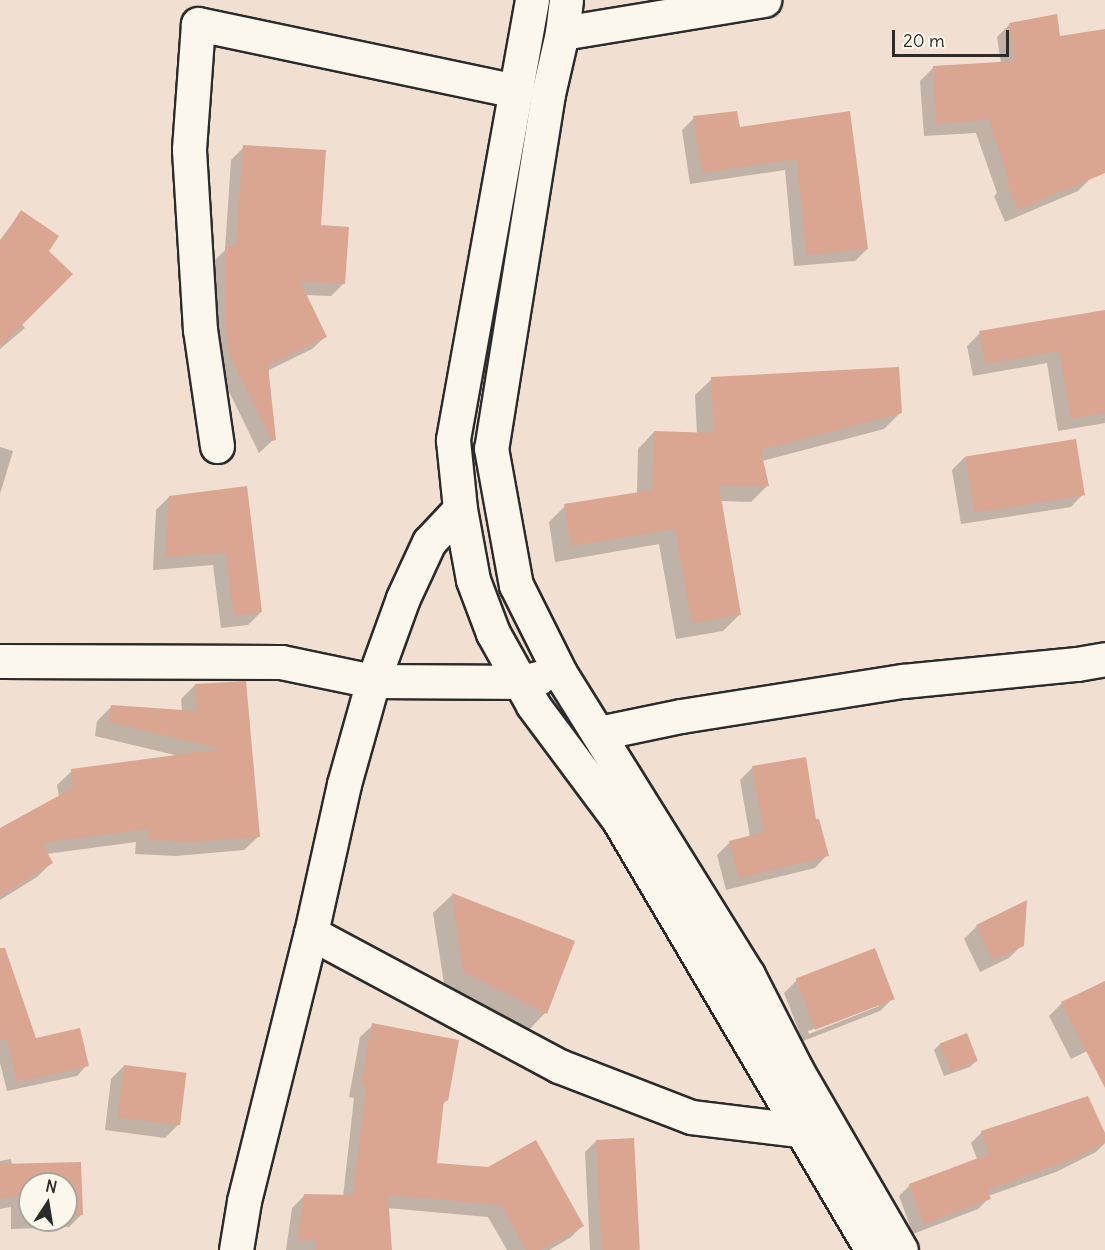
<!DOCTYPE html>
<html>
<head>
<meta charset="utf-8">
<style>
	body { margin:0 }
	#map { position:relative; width:1105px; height:1250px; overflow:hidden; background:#f1dfd1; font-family:Delius,sans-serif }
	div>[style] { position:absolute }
	.shadow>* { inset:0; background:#0003 }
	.building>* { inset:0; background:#dba691; transform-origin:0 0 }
	.roads { filter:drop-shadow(2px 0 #2b2b2b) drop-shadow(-2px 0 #2b2b2b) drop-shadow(0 2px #2b2b2b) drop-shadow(0 -2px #2b2b2b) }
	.street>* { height:33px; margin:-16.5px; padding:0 16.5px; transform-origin:16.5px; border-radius:16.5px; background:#fbf7ec }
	span { translate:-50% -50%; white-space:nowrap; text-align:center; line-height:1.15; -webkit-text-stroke:4.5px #fbf7ec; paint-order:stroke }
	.north { position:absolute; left:18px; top:1172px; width:60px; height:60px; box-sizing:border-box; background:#fbf7ec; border:2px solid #a8a59f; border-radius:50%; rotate:12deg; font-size:16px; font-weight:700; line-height:24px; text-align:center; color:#2b2b2b }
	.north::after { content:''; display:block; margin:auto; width:21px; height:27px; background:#2b2b2b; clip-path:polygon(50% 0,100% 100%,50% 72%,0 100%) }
	.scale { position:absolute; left:892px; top:30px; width:117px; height:27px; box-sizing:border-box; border:3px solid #2b2b2b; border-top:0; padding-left:8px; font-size:18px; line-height:21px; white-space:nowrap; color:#2b2b2b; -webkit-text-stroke:4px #fbf7ec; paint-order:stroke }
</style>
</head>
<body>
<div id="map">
	<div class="shadow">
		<div style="clip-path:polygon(1010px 24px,1059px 37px,1105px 31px,1105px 113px,1091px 178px,1078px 191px,1005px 222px,994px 196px,997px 193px,976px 133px,924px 136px,920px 81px,933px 68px,1001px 63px,997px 37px)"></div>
		<div style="clip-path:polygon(849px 113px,867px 249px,855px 261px,794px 266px,785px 170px,690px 184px,682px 130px,694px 118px,739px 129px)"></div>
		<div style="clip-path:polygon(244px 147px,319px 227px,344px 283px,331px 296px,305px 295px,325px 337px,312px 349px,267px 371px,274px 439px,259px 453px,217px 367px,213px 332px,213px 262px,225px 250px,231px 160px)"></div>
		<div style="clip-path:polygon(21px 212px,47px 251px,21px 323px,25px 328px,0 349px,0 240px)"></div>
		<div style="clip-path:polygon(1105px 311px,1105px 423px,1058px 431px,1047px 363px,973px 376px,967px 346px,980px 333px)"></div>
		<div style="clip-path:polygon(712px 379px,901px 412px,884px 429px,762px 461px,767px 486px,751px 502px,720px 501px,740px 614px,723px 631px,676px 639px,659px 544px,555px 562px,549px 522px,565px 506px,637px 494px,638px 449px,654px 432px,697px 434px,695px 395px)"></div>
		<div style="clip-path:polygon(0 447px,13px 451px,0 494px)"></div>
		<div style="clip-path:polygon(965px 457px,1083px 494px,1071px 507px,961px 524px,952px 470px)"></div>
		<div style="clip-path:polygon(245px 488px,261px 612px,248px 625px,221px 628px,213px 565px,153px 570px,156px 510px,169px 497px)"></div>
		<div style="clip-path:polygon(195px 685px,259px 836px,244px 850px,176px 856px,135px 854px,136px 842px,46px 854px,51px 863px,37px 877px,0 900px,0 829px,59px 797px,57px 785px,72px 771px,179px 756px,95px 736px,97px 721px,112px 706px,182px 711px,181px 699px)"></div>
		<div style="clip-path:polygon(753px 767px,815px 821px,827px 855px,815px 868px,726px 890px,717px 855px,730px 842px,750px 837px,740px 780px)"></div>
		<div style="clip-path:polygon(452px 895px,573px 941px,545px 1013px,527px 1032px,445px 990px,433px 913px)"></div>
		<div style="clip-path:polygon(977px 926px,1022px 945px,1009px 958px,980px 972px,964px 939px)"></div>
		<div style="clip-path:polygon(0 978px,35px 1040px,87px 1065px,77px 1076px,7px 1091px,0 1063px)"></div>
		<div style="clip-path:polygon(evenodd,797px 980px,893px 998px,880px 1011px,803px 1041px,784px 993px,797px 980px,879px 1003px,879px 1006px,809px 1034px,808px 1031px,879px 1003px)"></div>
		<div style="clip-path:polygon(1105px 983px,1105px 1042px,1071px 1059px,1049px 1016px,1062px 1003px)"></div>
		<div style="clip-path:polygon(373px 1025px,447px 1100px,442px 1105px,435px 1165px,582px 1226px,570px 1238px,549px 1250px,507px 1250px,488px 1217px,387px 1208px,391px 1250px,286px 1250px,292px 1208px,304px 1196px,343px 1197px,354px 1098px,349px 1097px,360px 1037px)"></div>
		<div style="clip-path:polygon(940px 1044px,976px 1061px,970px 1067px,944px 1076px,934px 1050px)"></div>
		<div style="clip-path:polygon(124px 1066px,178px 1125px,165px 1138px,105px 1130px,111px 1079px)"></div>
		<div style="clip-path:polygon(982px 1132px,1105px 1136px,1105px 1143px,1096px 1152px,1056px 1172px,988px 1196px,989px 1198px,978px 1209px,913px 1234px,899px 1196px,910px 1185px,977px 1159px,971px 1143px)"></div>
		<div style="clip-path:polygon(596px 1141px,632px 1250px,590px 1250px,585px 1152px)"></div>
		<div style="clip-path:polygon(evenodd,11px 1159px,12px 1165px,80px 1163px,82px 1214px,69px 1227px,11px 1229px,11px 1207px,0 1209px,0 1161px,11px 1159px,30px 1184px,66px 1184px,66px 1220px,30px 1220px,30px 1184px)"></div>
	</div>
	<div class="building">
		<div style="clip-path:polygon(1057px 14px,1060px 36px,1105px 29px,1105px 173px,1018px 210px,1006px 182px,1009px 181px,989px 120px,936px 124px,933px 66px,1015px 61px,1009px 23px)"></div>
		<div style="clip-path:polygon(737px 111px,740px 127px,850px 111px,868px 249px,806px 255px,797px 159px,702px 173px,693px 116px)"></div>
		<div style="clip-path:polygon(243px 145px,326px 150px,321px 225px,349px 227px,345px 284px,300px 281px,327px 337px,268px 365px,276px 440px,272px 441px,229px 354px,225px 319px,225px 247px,236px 245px)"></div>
		<div style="clip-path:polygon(21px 210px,59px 236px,49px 251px,73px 274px,0 347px,0 243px)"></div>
		<div style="clip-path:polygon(1105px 310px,1105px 413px,1071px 419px,1059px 351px,986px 364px,979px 331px)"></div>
		<div style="clip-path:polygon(899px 367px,902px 413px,761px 450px,769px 486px,719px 485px,741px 615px,692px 623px,675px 529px,571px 546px,564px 504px,652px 490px,654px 431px,714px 433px,711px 377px)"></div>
		<div style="left:1076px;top:439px;width:57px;height:112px;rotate:81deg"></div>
		<div style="clip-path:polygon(247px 486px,262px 612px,234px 616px,225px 553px,165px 557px,169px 496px)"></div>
		<div style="clip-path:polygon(246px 681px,260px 837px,191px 842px,148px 840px,149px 829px,42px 843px,53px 863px,0 896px,0 828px,73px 788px,71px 769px,221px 749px,109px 722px,111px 705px,197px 711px,195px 684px)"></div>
		<div style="clip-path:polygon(806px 757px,816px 819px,819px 819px,829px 856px,739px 878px,729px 841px,764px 832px,752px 766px)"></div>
		<div style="clip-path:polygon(452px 893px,575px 941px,547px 1014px,463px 972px)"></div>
		<div style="clip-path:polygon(1027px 900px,1024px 946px,993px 960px,976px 925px)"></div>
		<div style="clip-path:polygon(0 948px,5px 948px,36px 1038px,80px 1028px,89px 1066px,17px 1082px,7px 1039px,0 1041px)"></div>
		<div style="left:875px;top:948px;width:55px;height:85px;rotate:69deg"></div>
		<div style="clip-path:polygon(1105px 981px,1105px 1088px,1061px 1002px)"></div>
		<div style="clip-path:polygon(372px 1023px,459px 1040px,448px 1101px,444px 1100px,437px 1163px,488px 1167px,536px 1140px,584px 1226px,541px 1250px,526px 1250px,501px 1205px,388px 1195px,392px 1250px,316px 1250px,315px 1240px,297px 1241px,304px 1194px,353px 1195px,366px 1086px,361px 1085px)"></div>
		<div style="left:967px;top:1033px;width:30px;height:29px;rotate:69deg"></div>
		<div style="left:124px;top:1065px;width:63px;height:53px;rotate:7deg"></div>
		<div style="clip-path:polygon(1088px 1096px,1105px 1133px,1105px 1143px,1070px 1160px,987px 1190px,991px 1199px,924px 1224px,909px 1184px,989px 1154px,981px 1131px)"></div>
		<div style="left:634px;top:1138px;width:112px;height:38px;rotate:87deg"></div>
		<div style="clip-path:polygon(81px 1162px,83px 1215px,66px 1215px,66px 1184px,30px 1184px,30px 1217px,24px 1217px,23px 1195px,0 1199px,0 1164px)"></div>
	</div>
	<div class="roads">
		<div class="street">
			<div style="left:532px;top:0;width:447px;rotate:100.2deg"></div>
			<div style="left:453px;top:440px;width:69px;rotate:84.2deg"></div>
			<div style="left:460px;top:509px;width:72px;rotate:79.6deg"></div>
			<div style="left:473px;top:580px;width:57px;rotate:69.3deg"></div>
			<div style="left:493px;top:633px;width:82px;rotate:60.9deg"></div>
			<div style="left:533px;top:705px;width:142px;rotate:53.3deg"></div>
			<div style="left:618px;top:819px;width:500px;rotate:59.49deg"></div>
			<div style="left:566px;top:0;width:33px;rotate:97deg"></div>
			<div style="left:562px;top:33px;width:63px;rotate:102.9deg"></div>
			<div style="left:548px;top:94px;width:359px;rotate:99.1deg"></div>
			<div style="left:491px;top:448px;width:139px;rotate:79.7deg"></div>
			<div style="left:516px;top:585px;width:98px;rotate:63.4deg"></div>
			<div style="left:560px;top:673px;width:356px;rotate:58.1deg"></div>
			<div style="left:748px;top:975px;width:106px;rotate:62.9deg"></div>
			<div style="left:796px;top:1069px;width:209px;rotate:59.9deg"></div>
			<div style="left:562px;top:33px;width:205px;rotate:-9.3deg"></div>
			<div style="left:217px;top:446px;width:117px;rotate:-98.3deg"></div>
			<div style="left:200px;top:330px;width:181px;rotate:-93.5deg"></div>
			<div style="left:189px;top:149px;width:125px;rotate:-85.9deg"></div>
			<div style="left:198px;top:24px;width:325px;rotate:11.9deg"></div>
			<div style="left:0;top:661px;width:281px;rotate:0.2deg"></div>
			<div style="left:281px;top:662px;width:94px;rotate:11.7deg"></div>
			<div style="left:373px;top:681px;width:148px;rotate:0.4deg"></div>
			<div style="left:521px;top:682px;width:18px;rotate:-13deg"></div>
			<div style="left:599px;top:733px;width:84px;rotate:-11.7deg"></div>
			<div style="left:681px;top:716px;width:225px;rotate:-9deg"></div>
			<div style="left:903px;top:681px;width:175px;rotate:-5.6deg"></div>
			<div style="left:1077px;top:664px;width:28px;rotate:-10deg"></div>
			<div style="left:311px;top:933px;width:281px;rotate:28.2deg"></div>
			<div style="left:559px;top:1066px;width:142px;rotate:21.1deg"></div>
			<div style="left:691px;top:1117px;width:109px;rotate:6.9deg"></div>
			<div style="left:236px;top:1250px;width:50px;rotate:-80.7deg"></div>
			<div style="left:244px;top:1201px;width:276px;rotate:-76deg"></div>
			<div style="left:311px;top:933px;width:153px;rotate:-77.5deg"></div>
			<div style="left:344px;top:784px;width:107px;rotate:-74.3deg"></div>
			<div style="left:373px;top:681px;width:88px;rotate:-70.1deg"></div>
			<div style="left:403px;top:598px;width:62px;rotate:-65.1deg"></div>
			<div style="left:429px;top:542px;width:45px;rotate:-46.8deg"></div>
		</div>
	</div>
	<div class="north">N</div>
	<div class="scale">20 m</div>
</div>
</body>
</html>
